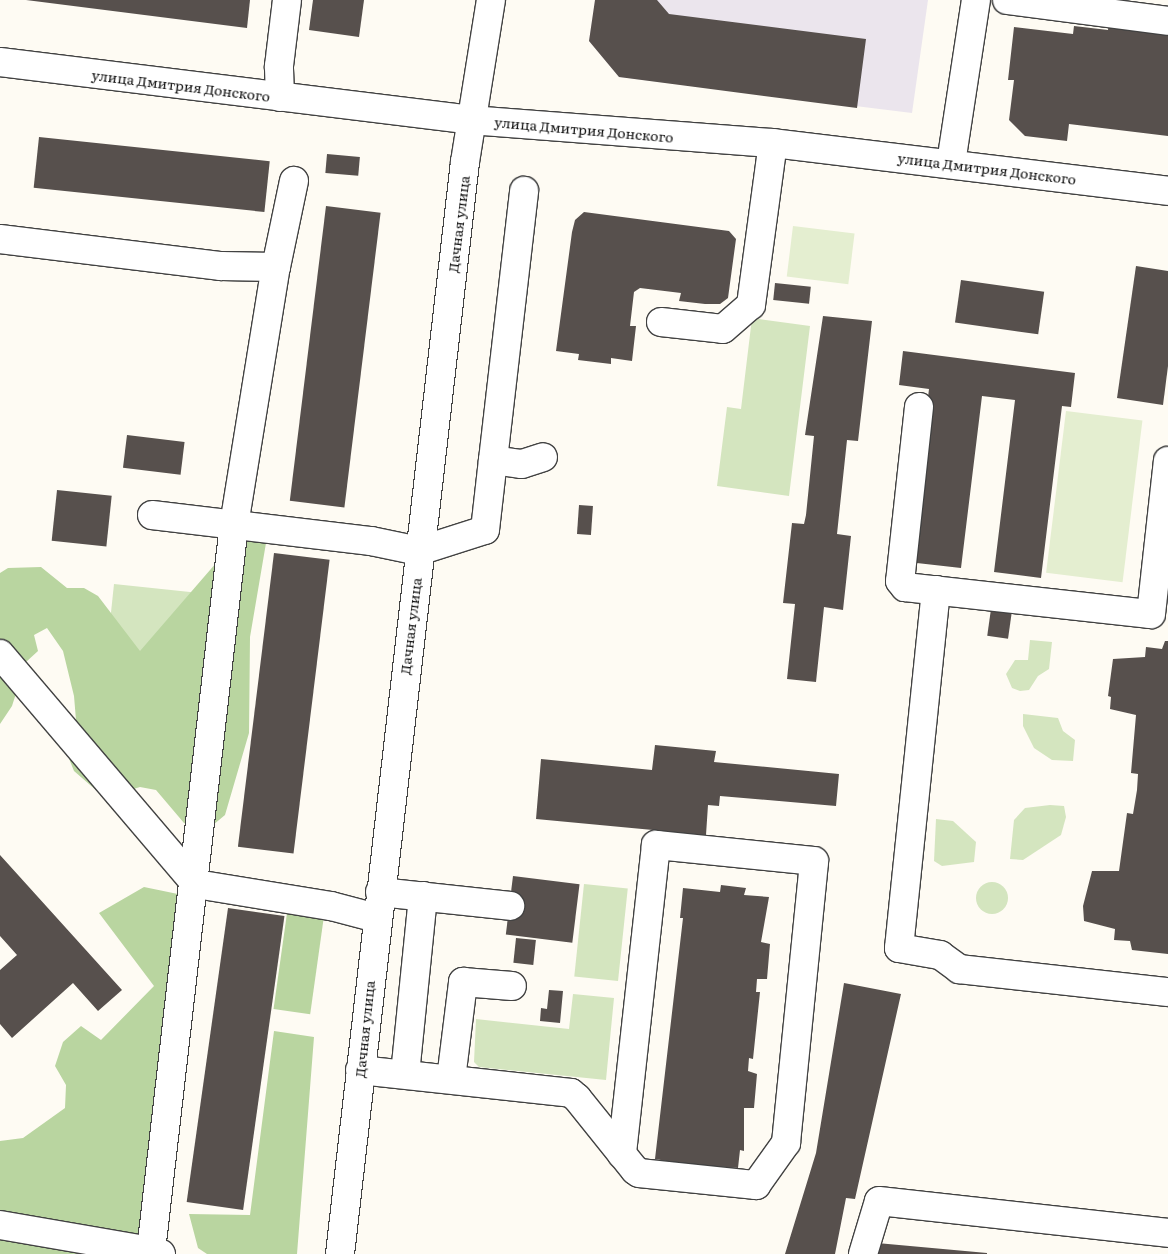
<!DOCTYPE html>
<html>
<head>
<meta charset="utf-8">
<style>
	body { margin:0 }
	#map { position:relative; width:1168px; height:1254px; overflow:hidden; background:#fefbf3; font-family:Literata,serif }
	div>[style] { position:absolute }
	.industrial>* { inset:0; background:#ebe5ed }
	.green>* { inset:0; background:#d4e5bf; transform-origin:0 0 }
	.round { border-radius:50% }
	.forest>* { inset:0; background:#b9d5a0; transform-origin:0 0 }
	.pitch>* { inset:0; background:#e4eed0; transform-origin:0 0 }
	.building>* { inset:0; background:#57504d; transform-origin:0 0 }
	.roads { filter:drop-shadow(1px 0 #424242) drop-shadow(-1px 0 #424242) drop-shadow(0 1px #424242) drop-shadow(0 -1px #424242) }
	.minor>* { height:28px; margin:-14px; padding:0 14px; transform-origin:14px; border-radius:14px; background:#fff }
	span { translate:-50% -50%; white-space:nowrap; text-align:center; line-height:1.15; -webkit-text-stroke:5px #fff; paint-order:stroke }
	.street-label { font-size:14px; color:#0f0f0f }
</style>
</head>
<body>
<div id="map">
	<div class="industrial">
		<div style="clip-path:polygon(595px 0,928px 0,912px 113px,619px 77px,589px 41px)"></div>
	</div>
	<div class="green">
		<div style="clip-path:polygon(752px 318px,810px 326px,789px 496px,717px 486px,727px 407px,741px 409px)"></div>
		<div style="clip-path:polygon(114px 584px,209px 594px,97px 745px)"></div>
		<div style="clip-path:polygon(1030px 640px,1052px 642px,1049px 669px,1038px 676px,1029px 690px,1020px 691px,1012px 688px,1006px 674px,1015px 660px,1028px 660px)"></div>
		<div style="clip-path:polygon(1023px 714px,1058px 718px,1063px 731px,1075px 740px,1073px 761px,1052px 760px,1034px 748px,1023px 726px)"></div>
		<div style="clip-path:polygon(1050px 805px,1064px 806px,1066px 817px,1061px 835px,1023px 860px,1010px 859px,1014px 820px,1025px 808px)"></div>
		<div style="clip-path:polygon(936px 819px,953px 821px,976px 842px,974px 862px,942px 866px,934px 861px)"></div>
		<div class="round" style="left:976px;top:882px;width:32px;height:32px"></div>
		<div style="left:584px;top:884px;width:44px;height:93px;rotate:6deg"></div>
		<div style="clip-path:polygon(573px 994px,614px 998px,606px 1080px,479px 1067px,474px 1062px,476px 1019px,569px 1029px)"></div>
	</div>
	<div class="forest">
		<div style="clip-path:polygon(257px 530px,266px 543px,250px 637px,249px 733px,225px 815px,213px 825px,198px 828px,184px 823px,156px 790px,140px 787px,111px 796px,97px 791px,74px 771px,68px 756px,76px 720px,74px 696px,63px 651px,47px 628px,34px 635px,38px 651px,26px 662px,12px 706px,0 724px,0 573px,8px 568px,41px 567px,67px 588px,84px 588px,98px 596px,140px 651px,242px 533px)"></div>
		<div style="clip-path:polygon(144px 887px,202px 899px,166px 1254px,0 1254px,0 1141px,23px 1138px,65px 1108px,66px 1085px,55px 1066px,63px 1042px,81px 1026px,101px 1040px,154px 986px,99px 913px)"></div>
		<div style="left:288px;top:906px;width:37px;height:104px;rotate:8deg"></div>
		<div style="clip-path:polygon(274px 1031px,314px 1037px,297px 1254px,207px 1254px,198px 1248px,189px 1214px,250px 1215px)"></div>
	</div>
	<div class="pitch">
		<div style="left:793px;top:226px;width:62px;height:51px;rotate:7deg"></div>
		<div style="left:1066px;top:411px;width:77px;height:163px;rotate:7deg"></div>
	</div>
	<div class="building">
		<div style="clip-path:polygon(26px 0,250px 0,247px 28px)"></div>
		<div style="clip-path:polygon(313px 0,364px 0,359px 37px,309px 30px)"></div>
		<div style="clip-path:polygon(595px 0,657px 0,669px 14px,866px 39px,857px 108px,619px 77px,589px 41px)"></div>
		<div style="clip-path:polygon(1109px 21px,1168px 28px,1168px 136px,1069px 124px,1067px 141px,1025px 136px,1009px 120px,1014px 80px,1008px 80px,1014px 27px,1073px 34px,1074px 26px,1108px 30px)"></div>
		<div style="left:39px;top:137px;width:232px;height:51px;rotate:6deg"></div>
		<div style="left:327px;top:154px;width:33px;height:19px;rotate:5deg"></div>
		<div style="left:326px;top:206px;width:55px;height:297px;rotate:7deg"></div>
		<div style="clip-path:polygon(584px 212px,729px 231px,736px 239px,728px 298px,720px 304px,705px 304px,679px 301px,681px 293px,640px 288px,634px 292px,630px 326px,636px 326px,632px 361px,611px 358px,611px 364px,578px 360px,579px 354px,556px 351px,572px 232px,575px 220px)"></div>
		<div style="clip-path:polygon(1136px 266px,1168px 271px,1168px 366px,1163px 405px,1117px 398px)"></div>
		<div style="left:961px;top:280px;width:84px;height:43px;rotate:8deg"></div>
		<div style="left:775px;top:283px;width:36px;height:17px;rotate:6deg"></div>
		<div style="clip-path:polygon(823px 316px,872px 321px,858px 441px,847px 440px,837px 534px,851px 536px,843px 610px,824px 607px,816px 682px,787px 679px,795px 604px,783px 603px,792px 523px,804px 524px,806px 515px,814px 436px,805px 435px)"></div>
		<div style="clip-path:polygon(903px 351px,1075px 373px,1071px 407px,1062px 406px,1041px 578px,994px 572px,1015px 400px,982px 396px,961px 568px,908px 562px,929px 389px,899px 385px)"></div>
		<div style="left:127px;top:435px;width:58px;height:33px;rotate:7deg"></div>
		<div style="left:57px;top:490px;width:55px;height:51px;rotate:6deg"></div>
		<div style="left:579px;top:505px;width:14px;height:29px;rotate:4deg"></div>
		<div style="left:274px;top:553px;width:56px;height:296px;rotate:7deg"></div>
		<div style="left:991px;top:609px;width:21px;height:27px;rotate:8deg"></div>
		<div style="clip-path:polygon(1165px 641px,1168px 641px,1168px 954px,1132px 950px,1130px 941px,1114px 940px,1115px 929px,1084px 921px,1083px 906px,1092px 871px,1119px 871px,1127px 813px,1133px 814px,1137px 790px,1138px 774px,1131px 773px,1136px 715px,1110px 709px,1111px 697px,1108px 696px,1113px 659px,1145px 657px,1146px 647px,1162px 649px)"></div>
		<div style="clip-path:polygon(655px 745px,716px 751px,714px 762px,839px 774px,836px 806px,720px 796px,719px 806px,708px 805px,706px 835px,536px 819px,541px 759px,652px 770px)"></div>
		<div style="clip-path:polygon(0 855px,122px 990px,98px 1011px,73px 983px,12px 1038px,0 1024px,0 970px,17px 955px,0 936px)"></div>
		<div style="left:513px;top:876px;width:67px;height:59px;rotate:7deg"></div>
		<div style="clip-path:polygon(721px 885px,746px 888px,744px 895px,769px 897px,761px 942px,770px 944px,767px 979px,757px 979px,756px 992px,760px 992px,753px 1059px,749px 1058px,748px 1071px,757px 1074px,754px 1108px,744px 1108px,744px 1151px,740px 1150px,738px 1168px,714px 1166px,713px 1169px,655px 1159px,683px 918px,680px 918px,683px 888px,720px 892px)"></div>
		<div style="left:228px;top:908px;width:57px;height:297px;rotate:8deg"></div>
		<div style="left:516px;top:938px;width:20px;height:25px;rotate:6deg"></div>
		<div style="clip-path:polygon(844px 983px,901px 994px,855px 1199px,846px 1198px,835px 1254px,785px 1254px,816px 1153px)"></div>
		<div style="clip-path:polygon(549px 990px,563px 991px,560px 1023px,540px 1021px,541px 1008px,547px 1009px)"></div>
		<div style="clip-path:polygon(877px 1243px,987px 1253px,987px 1254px,876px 1254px)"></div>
	</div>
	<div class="roads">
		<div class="minor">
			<div style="left:1007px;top:0;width:162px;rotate:7.4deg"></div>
			<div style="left:0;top:62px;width:475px;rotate:7deg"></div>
			<div style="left:471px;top:120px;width:303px;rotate:4.4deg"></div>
			<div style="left:773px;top:143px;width:398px;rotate:6.9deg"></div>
			<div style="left:280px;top:97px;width:31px;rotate:-92deg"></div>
			<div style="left:279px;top:66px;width:66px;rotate:-83.1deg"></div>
			<div style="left:951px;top:163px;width:165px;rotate:-81.3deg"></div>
			<div style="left:0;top:239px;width:223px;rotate:7deg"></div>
			<div style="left:221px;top:266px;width:55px;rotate:1deg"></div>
			<div style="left:661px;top:322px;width:62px;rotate:6.4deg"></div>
			<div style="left:723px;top:329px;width:37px;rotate:-41deg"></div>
			<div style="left:751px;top:305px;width:163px;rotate:-82.3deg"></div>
			<div style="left:919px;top:407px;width:175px;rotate:96.2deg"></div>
			<div style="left:900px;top:581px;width:8px;rotate:50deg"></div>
			<div style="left:905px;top:587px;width:247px;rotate:6.3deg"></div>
			<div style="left:1151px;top:614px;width:154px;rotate:-83.7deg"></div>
			<div style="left:493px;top:460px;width:271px;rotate:-83.4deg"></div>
			<div style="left:152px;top:515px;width:221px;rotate:6.8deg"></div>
			<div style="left:371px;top:541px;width:49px;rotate:11.8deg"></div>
			<div style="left:419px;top:551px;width:69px;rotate:-17.7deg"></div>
			<div style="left:485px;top:530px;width:70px;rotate:-83.5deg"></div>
			<div style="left:493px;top:460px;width:29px;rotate:8deg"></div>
			<div style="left:522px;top:464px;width:22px;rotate:-18deg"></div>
			<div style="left:936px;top:590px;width:360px;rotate:95.9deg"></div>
			<div style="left:899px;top:948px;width:42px;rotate:9.7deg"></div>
			<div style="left:940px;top:955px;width:24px;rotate:36deg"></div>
			<div style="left:959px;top:969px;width:210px;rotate:6.3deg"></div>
			<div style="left:0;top:654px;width:302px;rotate:49.6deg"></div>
			<div style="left:196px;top:884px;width:137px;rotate:9.3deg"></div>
			<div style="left:331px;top:906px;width:47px;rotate:14.9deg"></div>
			<div style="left:380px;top:892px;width:131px;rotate:6.1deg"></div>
			<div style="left:360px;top:1070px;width:212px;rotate:6.2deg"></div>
			<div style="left:571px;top:1093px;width:8px;rotate:40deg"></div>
			<div style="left:577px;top:1098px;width:72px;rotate:51.2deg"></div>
			<div style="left:622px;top:1154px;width:21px;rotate:51deg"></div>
			<div style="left:635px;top:1170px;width:5px;rotate:37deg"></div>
			<div style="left:639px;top:1173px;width:118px;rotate:5.9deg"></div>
			<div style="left:756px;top:1185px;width:52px;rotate:-54.5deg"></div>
			<div style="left:786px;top:1143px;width:283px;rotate:-84.3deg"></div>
			<div style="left:814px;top:861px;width:159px;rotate:-174.2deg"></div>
			<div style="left:656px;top:845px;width:311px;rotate:96.3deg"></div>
			<div style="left:405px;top:1074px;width:179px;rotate:-84.2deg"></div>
			<div style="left:451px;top:1079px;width:98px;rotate:-82.9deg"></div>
			<div style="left:463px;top:982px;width:49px;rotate:4.7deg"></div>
			<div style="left:0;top:1225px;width:153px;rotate:9.8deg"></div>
			<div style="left:161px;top:1254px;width:10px;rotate:-163deg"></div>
			<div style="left:151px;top:1251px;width:731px;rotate:-83.48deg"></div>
			<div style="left:234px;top:525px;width:261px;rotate:-80.8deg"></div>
			<div style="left:276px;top:267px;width:88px;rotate:-78.2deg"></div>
			<div style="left:340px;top:1254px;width:1099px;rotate:-83.47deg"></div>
			<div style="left:465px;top:162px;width:164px;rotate:-80.9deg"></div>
			<div style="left:863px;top:1254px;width:55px;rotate:-73.2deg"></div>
			<div style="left:879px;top:1201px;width:291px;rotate:6.3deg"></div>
		</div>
	</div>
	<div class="street-label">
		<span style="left:181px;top:85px;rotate:7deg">улица Дмитрия Донского</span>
		<span style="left:584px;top:129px;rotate:5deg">улица Дмитрия Донского</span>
		<span style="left:987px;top:168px;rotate:7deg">улица Дмитрия Донского</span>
		<span style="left:458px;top:224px;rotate:-83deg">Дачная улица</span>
		<span style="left:410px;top:626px;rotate:-83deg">Дачная улица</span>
		<span style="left:364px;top:1029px;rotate:-84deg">Дачная улица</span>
	</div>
</div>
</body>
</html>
